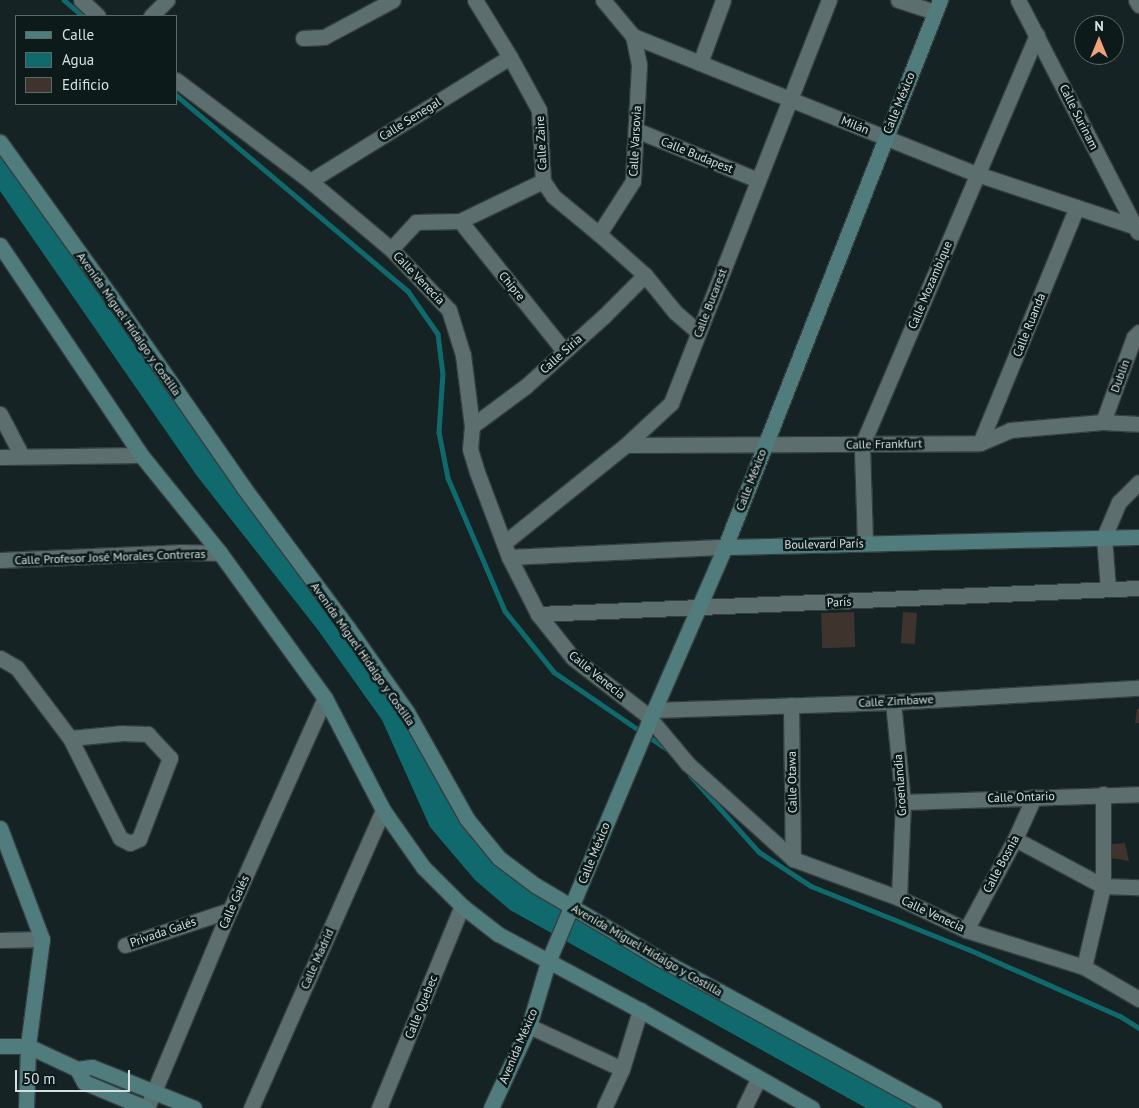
<!DOCTYPE html>
<html>
<head>
<meta charset="utf-8">
<style>
	body { margin:0 }
	#map { position:relative; width:1139px; height:1108px; overflow:hidden; background:#152324; font-family:"PT Sans",sans-serif }
	div>[style] { position:absolute }
	.water>* { inset:0; background:#106a6d }
	.stream>* { height:4.5px; margin:-2.25px; padding:0 2.25px; transform-origin:2.25px; border-radius:2.25px; background:#106a6d }
	.building>* { inset:0; background:#3f332d; transform-origin:0 0 }
	.roads { filter:drop-shadow(1px 0 #353f40) drop-shadow(-1px 0 #353f40) drop-shadow(0 1px #353f40) drop-shadow(0 -1px #353f40) }
	.street>* { height:15px; margin:-7.5px; padding:0 7.5px; transform-origin:7.5px; border-radius:7.5px; background:#5d6e6e }
	.secondary>* { height:15px; margin:-7.5px; padding:0 7.5px; transform-origin:7.5px; border-radius:7.5px; background:#517c7e }
	span { translate:-50% -50%; white-space:nowrap; text-align:center; line-height:1.15; -webkit-text-stroke:5px #0c1a1a; paint-order:stroke }
	.street-label { font-size:12px; color:#d7e0e0 }
	.legend { position:absolute; left:15px; top:15px; width:162px; height:90px; box-sizing:border-box; background:#0c1a1a; border:1px solid #5d6969; margin:0; padding:6px 9px; list-style:none; font-size:15px; color:#d7e0e0 }
	.legend li { display:flex; align-items:center; gap:10px; height:25px }
	.legend b { width:25px; border:1px solid #5d6969 }
	.north { position:absolute; left:1074px; top:15px; width:50px; height:50px; box-sizing:border-box; background:#0c1a1a; border:1px solid #5d6969; border-radius:50%; rotate:0deg; font-size:14px; font-weight:700; line-height:20px; text-align:center; color:#d7e0e0 }
	.north::after { content:''; display:block; margin:auto; width:18px; height:22px; background:#f1a17c; clip-path:polygon(50% 0,100% 100%,50% 72%,0 100%) }
	.scale { position:absolute; left:15px; top:1070px; width:115px; height:22px; box-sizing:border-box; border:2px solid #d7e0e0; border-top:0; padding-left:6px; font-size:15px; line-height:18px; white-space:nowrap; color:#d7e0e0; -webkit-text-stroke:4px #0c1a1a; paint-order:stroke }
</style>
</head>
<body>
<div id="map">
	<div class="water">
		<div style="clip-path:polygon(0 150px,401px 711px,441px 790px,475px 839px,514px 880px,917px 1108px,866px 1108px,510px 910px,475px 880px,430px 827px,382px 720px,318px 630px,197px 476px,0 191px)"></div>
	</div>
	<div class="stream">
		<div style="left:64px;top:0;width:25px;rotate:40deg"></div>
		<div style="left:176px;top:95px;width:304px;rotate:40.2deg"></div>
		<div style="left:408px;top:291px;width:52px;rotate:55.1deg"></div>
		<div style="left:438px;top:334px;width:39px;rotate:83deg"></div>
		<div style="left:443px;top:373px;width:59px;rotate:93.9deg"></div>
		<div style="left:439px;top:432px;width:47px;rotate:78.9deg"></div>
		<div style="left:448px;top:478px;width:145px;rotate:66.8deg"></div>
		<div style="left:505px;top:611px;width:78px;rotate:51.2deg"></div>
		<div style="left:554px;top:672px;width:137px;rotate:34.3deg"></div>
		<div style="left:690px;top:775px;width:103px;rotate:48.1deg"></div>
		<div style="left:759px;top:852px;width:62px;rotate:33.2deg"></div>
		<div style="left:811px;top:886px;width:169px;rotate:21.9deg"></div>
		<div style="left:968px;top:949px;width:166px;rotate:23.8deg"></div>
		<div style="left:1120px;top:1016px;width:22px;rotate:32deg"></div>
	</div>
	<div class="building">
		<div style="left:854px;top:612px;width:35px;height:33px;rotate:88deg"></div>
		<div style="left:903px;top:612px;width:14px;height:31px;rotate:4deg"></div>
		<div style="clip-path:polygon(1137px 709px,1139px 709px,1139px 723px,1135px 723px)"></div>
		<div style="clip-path:polygon(1125px 843px,1129px 861px,1111px 858px,1112px 844px)"></div>
	</div>
	<div class="roads">
		<div class="street">
			<div style="left:81px;top:0;width:23px;rotate:43deg"></div>
			<div style="left:475px;top:0;width:67px;rotate:58.4deg"></div>
			<div style="left:510px;top:57px;width:60px;rotate:61.3deg"></div>
			<div style="left:539px;top:110px;width:71px;rotate:86.8deg"></div>
			<div style="left:603px;top:0;width:47px;rotate:50.2deg"></div>
			<div style="left:633px;top:36px;width:30px;rotate:78deg"></div>
			<div style="left:639px;top:65px;width:116px;rotate:93deg"></div>
			<div style="left:633px;top:181px;width:63px;rotate:122.7deg"></div>
			<div style="left:599px;top:234px;width:62px;rotate:41.7deg"></div>
			<div style="left:645px;top:275px;width:48px;rotate:51deg"></div>
			<div style="left:675px;top:312px;width:30px;rotate:41deg"></div>
			<div style="left:898px;top:0;width:39px;rotate:18deg"></div>
			<div style="left:1018px;top:0;width:261px;rotate:62.7deg"></div>
			<div style="left:1136px;top:0;width:6px;rotate:59deg"></div>
			<div style="left:151px;top:16px;width:23px;rotate:-45deg"></div>
			<div style="left:633px;top:36px;width:371px;rotate:21.9deg"></div>
			<div style="left:977px;top:174px;width:168px;rotate:18.4deg"></div>
			<div style="left:303px;top:38px;width:21px;rotate:-3deg"></div>
			<div style="left:324px;top:37px;width:78px;rotate:-28.2deg"></div>
			<div style="left:700px;top:63px;width:67px;rotate:-69.9deg"></div>
			<div style="left:176px;top:80px;width:168px;rotate:37deg"></div>
			<div style="left:310px;top:181px;width:106px;rotate:40deg"></div>
			<div style="left:391px;top:249px;width:84px;rotate:46.4deg"></div>
			<div style="left:449px;top:310px;width:47px;rotate:72.7deg"></div>
			<div style="left:463px;top:355px;width:72px;rotate:82.8deg"></div>
			<div style="left:472px;top:426px;width:23px;rotate:95deg"></div>
			<div style="left:470px;top:449px;width:24px;rotate:73deg"></div>
			<div style="left:477px;top:472px;width:91px;rotate:69.4deg"></div>
			<div style="left:509px;top:557px;width:64px;rotate:63deg"></div>
			<div style="left:538px;top:614px;width:56px;rotate:51.5deg"></div>
			<div style="left:573px;top:658px;width:93px;rotate:37.6deg"></div>
			<div style="left:647px;top:715px;width:64px;rotate:50.1deg"></div>
			<div style="left:688px;top:764px;width:142px;rotate:42.1deg"></div>
			<div style="left:793px;top:859px;width:113px;rotate:20.2deg"></div>
			<div style="left:899px;top:898px;width:74px;rotate:25.5deg"></div>
			<div style="left:966px;top:930px;width:124px;rotate:17.4deg"></div>
			<div style="left:1084px;top:967px;width:64px;rotate:30.2deg"></div>
			<div style="left:636px;top:130px;width:132px;rotate:22.3deg"></div>
			<div style="left:310px;top:181px;width:235px;rotate:-31.8deg"></div>
			<div style="left:543px;top:181px;width:18px;rotate:56deg"></div>
			<div style="left:553px;top:196px;width:60px;rotate:39.6deg"></div>
			<div style="left:460px;top:221px;width:166px;rotate:51.3deg"></div>
			<div style="left:391px;top:249px;width:37px;rotate:-47deg"></div>
			<div style="left:416px;top:222px;width:44px;rotate:-1.3deg"></div>
			<div style="left:460px;top:221px;width:92px;rotate:-25.7deg"></div>
			<div style="left:0;top:414px;width:47px;rotate:62.4deg"></div>
			<div style="left:1103px;top:422px;width:90px;rotate:-70deg"></div>
			<div style="left:1134px;top:337px;width:7px;rotate:-45deg"></div>
			<div style="left:472px;top:426px;width:67px;rotate:-36.5deg"></div>
			<div style="left:526px;top:386px;width:105px;rotate:-41.9deg"></div>
			<div style="left:604px;top:316px;width:58px;rotate:-45deg"></div>
			<div style="left:980px;top:443px;width:255px;rotate:-67.7deg"></div>
			<div style="left:626px;top:445px;width:354px;rotate:-0.3deg"></div>
			<div style="left:980px;top:443px;width:33px;rotate:-23deg"></div>
			<div style="left:1010px;top:430px;width:93px;rotate:-4.9deg"></div>
			<div style="left:1103px;top:422px;width:36px;rotate:3deg"></div>
			<div style="left:0;top:457px;width:141px;rotate:-0.8deg"></div>
			<div style="left:504px;top:543px;width:156px;rotate:-38.8deg"></div>
			<div style="left:626px;top:445px;width:62px;rotate:-43deg"></div>
			<div style="left:671px;top:403px;width:433px;rotate:-68.6deg"></div>
			<div style="left:865px;top:543px;width:98px;rotate:-91.8deg"></div>
			<div style="left:862px;top:445px;width:446px;rotate:-66.9deg"></div>
			<div style="left:509px;top:557px;width:216px;rotate:-2.7deg"></div>
			<div style="left:0;top:560px;width:180px;rotate:-2.5deg"></div>
			<div style="left:180px;top:552px;width:40px;rotate:1.4deg"></div>
			<div style="left:1108px;top:589px;width:52px;rotate:-94.4deg"></div>
			<div style="left:1104px;top:537px;width:38px;rotate:-67deg"></div>
			<div style="left:1119px;top:502px;width:28px;rotate:-45deg"></div>
			<div style="left:538px;top:614px;width:602px;rotate:-2.48deg"></div>
			<div style="left:0;top:658px;width:20px;rotate:30deg"></div>
			<div style="left:17px;top:668px;width:88px;rotate:52.9deg"></div>
			<div style="left:70px;top:738px;width:112px;rotate:63.4deg"></div>
			<div style="left:120px;top:838px;width:11px;rotate:27deg"></div>
			<div style="left:130px;top:843px;width:10px;rotate:-24deg"></div>
			<div style="left:139px;top:839px;width:87px;rotate:-69.1deg"></div>
			<div style="left:170px;top:758px;width:33px;rotate:-133deg"></div>
			<div style="left:148px;top:734px;width:25px;rotate:-178deg"></div>
			<div style="left:123px;top:733px;width:53px;rotate:174.6deg"></div>
			<div style="left:893px;top:702px;width:100px;rotate:84.3deg"></div>
			<div style="left:903px;top:802px;width:96px;rotate:92.4deg"></div>
			<div style="left:791px;top:705px;width:154px;rotate:89.3deg"></div>
			<div style="left:654px;top:710px;width:239px;rotate:-1.9deg"></div>
			<div style="left:893px;top:702px;width:246px;rotate:-3.3deg"></div>
			<div style="left:903px;top:802px;width:236px;rotate:-1.9deg"></div>
			<div style="left:1015px;top:839px;width:100px;rotate:28.1deg"></div>
			<div style="left:1103px;top:886px;width:36px;rotate:2deg"></div>
			<div style="left:966px;top:930px;width:103px;rotate:-61.7deg"></div>
			<div style="left:1015px;top:839px;width:46px;rotate:-65.7deg"></div>
			<div style="left:0;top:940px;width:42px;rotate:-1.4deg"></div>
			<div style="left:125px;top:945px;width:111px;rotate:-18.4deg"></div>
			<div style="left:1084px;top:967px;width:83px;rotate:-76.8deg"></div>
			<div style="left:1103px;top:886px;width:92px;rotate:-90deg"></div>
			<div style="left:529px;top:1026px;width:102px;rotate:24.8deg"></div>
			<div style="left:147px;top:1108px;width:215px;rotate:-67.3deg"></div>
			<div style="left:230px;top:910px;width:232px;rotate:-65.9deg"></div>
			<div style="left:251px;top:1108px;width:326px;rotate:-66.1deg"></div>
			<div style="left:379px;top:1108px;width:218px;rotate:-67.7deg"></div>
			<div style="left:604px;top:1108px;width:43px;rotate:-65.2deg"></div>
			<div style="left:622px;top:1069px;width:62px;rotate:-73deg"></div>
			<div style="left:744px;top:1108px;width:32px;rotate:-64deg"></div>
		</div>
		<div class="secondary">
			<div style="left:0;top:142px;width:188px;rotate:54.3deg"></div>
			<div style="left:110px;top:295px;width:235px;rotate:55.2deg"></div>
			<div style="left:244px;top:488px;width:174px;rotate:53.4deg"></div>
			<div style="left:348px;top:628px;width:103px;rotate:54.9deg"></div>
			<div style="left:407px;top:712px;width:123px;rotate:60.7deg"></div>
			<div style="left:467px;top:819px;width:50px;rotate:50.6deg"></div>
			<div style="left:499px;top:858px;width:45px;rotate:36.9deg"></div>
			<div style="left:535px;top:885px;width:147px;rotate:30.6deg"></div>
			<div style="left:662px;top:960px;width:310px;rotate:28.6deg"></div>
			<div style="left:0;top:245px;width:253px;rotate:56.1deg"></div>
			<div style="left:141px;top:455px;width:126px;rotate:51.1deg"></div>
			<div style="left:220px;top:553px;width:179px;rotate:54.1deg"></div>
			<div style="left:325px;top:698px;width:126px;rotate:62.6deg"></div>
			<div style="left:383px;top:810px;width:70px;rotate:54.9deg"></div>
			<div style="left:423px;top:867px;width:55px;rotate:45deg"></div>
			<div style="left:462px;top:906px;width:46px;rotate:37.9deg"></div>
			<div style="left:498px;top:934px;width:161px;rotate:28.2deg"></div>
			<div style="left:640px;top:1010px;width:198px;rotate:29.7deg"></div>
			<div style="left:725px;top:547px;width:414px;rotate:-1.4deg"></div>
			<div style="left:0;top:828px;width:119px;rotate:69.3deg"></div>
			<div style="left:42px;top:939px;width:108px;rotate:97.5deg"></div>
			<div style="left:28px;top:1046px;width:62px;rotate:91.8deg"></div>
			<div style="left:0;top:1046px;width:28px"></div>
			<div style="left:28px;top:1046px;width:54px;rotate:25.1deg"></div>
			<div style="left:77px;top:1069px;width:15px;rotate:-8deg"></div>
			<div style="left:92px;top:1067px;width:110px;rotate:21.9deg"></div>
			<div style="left:77px;top:1069px;width:15px;rotate:62deg"></div>
			<div style="left:84px;top:1082px;width:67px;rotate:22.8deg"></div>
			<div style="left:491px;top:1108px;width:90px;rotate:-65.1deg"></div>
			<div style="left:529px;top:1026px;width:67px;rotate:-73.5deg"></div>
			<div style="left:548px;top:962px;width:258px;rotate:-67.2deg"></div>
			<div style="left:648px;top:724px;width:193px;rotate:-66.5deg"></div>
			<div style="left:725px;top:547px;width:588px;rotate:-68.54deg"></div>
		</div>
	</div>
	<div class="street-label">
		<span style="left:899px;top:103px;rotate:-68deg">Calle México</span>
		<span style="left:1079px;top:117px;rotate:63deg">Calle Surinam</span>
		<span style="left:410px;top:119px;rotate:-32deg">Calle Senegal</span>
		<span style="left:855px;top:125px;rotate:22deg">Milán</span>
		<span style="left:635px;top:141px;rotate:-87deg">Calle Varsovia</span>
		<span style="left:541px;top:143px;rotate:-93deg">Calle Zaire</span>
		<span style="left:697px;top:155px;rotate:22deg">Calle Budapest</span>
		<span style="left:419px;top:278px;rotate:46deg">Calle Venecia</span>
		<span style="left:930px;top:285px;rotate:-67deg">Calle Mozambique</span>
		<span style="left:512px;top:286px;rotate:51deg">Chipre</span>
		<span style="left:710px;top:303px;rotate:-69deg">Calle Bucarest</span>
		<span style="left:129px;top:324px;rotate:55deg">Avenida Miguel Hidalgo y Costilla</span>
		<span style="left:1029px;top:325px;rotate:-68deg">Calle Ruanda</span>
		<span style="left:561px;top:354px;rotate:-42deg">Calle Siria</span>
		<span style="left:1120px;top:376px;rotate:-70deg">Dublín</span>
		<span style="left:884px;top:444px;rotate:-1deg">Calle Frankfurt</span>
		<span style="left:751px;top:480px;rotate:-69deg">Calle México</span>
		<span style="left:824px;top:544px;rotate:-1deg">Boulevard París</span>
		<span style="left:110px;top:557px;rotate:-2deg">Calle Profesor José Morales Contreras</span>
		<span style="left:839px;top:602px;rotate:-3deg">París</span>
		<span style="left:363px;top:654px;rotate:55deg">Avenida Miguel Hidalgo y Costilla</span>
		<span style="left:597px;top:675px;rotate:39deg">Calle Venecia</span>
		<span style="left:896px;top:701px;rotate:-3deg">Calle Zimbawe</span>
		<span style="left:792px;top:782px;rotate:-91deg">Calle Otawa</span>
		<span style="left:900px;top:785px;rotate:-94deg">Groenlandia</span>
		<span style="left:1021px;top:797px;rotate:-2deg">Calle Ontario</span>
		<span style="left:594px;top:853px;rotate:-68deg">Calle México</span>
		<span style="left:1001px;top:864px;rotate:-62deg">Calle Bosnia</span>
		<span style="left:234px;top:902px;rotate:-66deg">Calle Galés</span>
		<span style="left:933px;top:914px;rotate:25deg">Calle Venecia</span>
		<span style="left:163px;top:932px;rotate:-19deg">Privada Galés</span>
		<span style="left:647px;top:950px;rotate:30deg">Avenida Miguel Hidalgo y Costilla</span>
		<span style="left:317px;top:959px;rotate:-66deg">Calle Madrid</span>
		<span style="left:421px;top:1007px;rotate:-68deg">Calle Quebec</span>
		<span style="left:518px;top:1046px;rotate:-67deg">Avenida México</span>
	</div>
	<ul class="legend">
	<li><b style="height:6px;background:#517c7e"></b>Calle</li>
	<li><b style="height:14px;background:#106a6d"></b>Agua</li>
	<li><b style="height:14px;background:#3f332d"></b>Edificio</li>
	</ul>
	<div class="north">N</div>
	<div class="scale">50 m</div>
</div>
</body>
</html>
